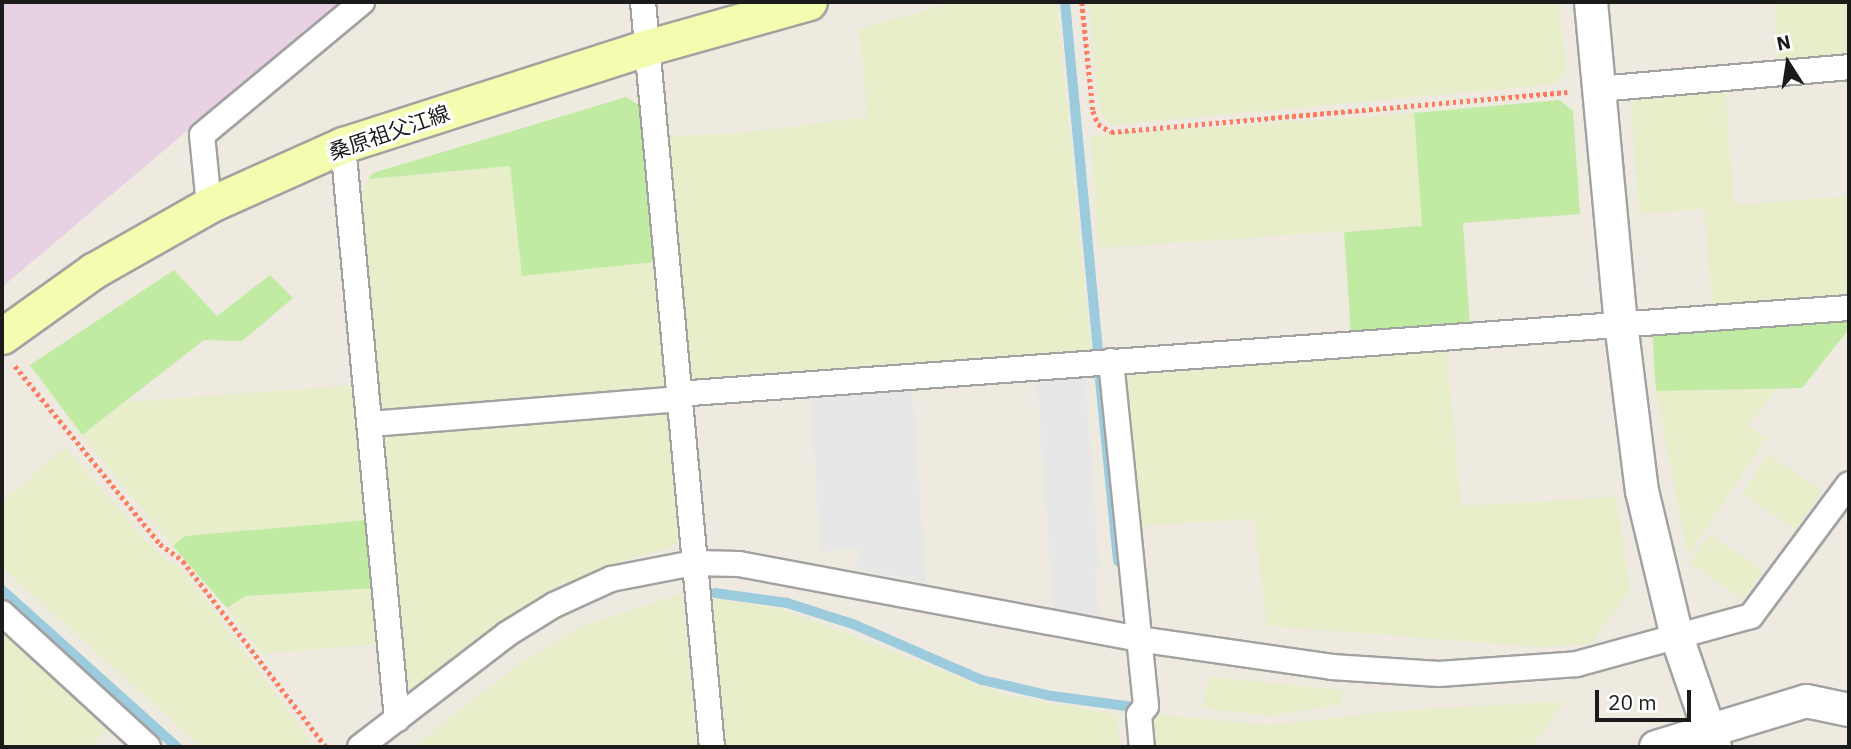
<!DOCTYPE html>
<html>
<head>
<meta charset="utf-8">
<style>
	body { margin:0 }
	#map { position:relative; width:1851px; height:749px; overflow:hidden; background:#eeeae0; font-family:"IBM Plex Sans","Noto Sans JP",sans-serif }
	div>[style] { position:absolute }
	.industrial>* { inset:0; background:#e7d1e2 }
	.farmland>* { inset:0; background:#e9eeca; transform-origin:0 0 }
	.grass>* { inset:0; background:#c1eba2 }
	.parking>* { inset:0; background:#e7e7e7 }
	.stream>* { height:10px; margin:-5px; padding:0 5px; transform-origin:5px; border-radius:5px; background:#9dcbde }
	.path>* { height:4.5px; margin-top:-2.25px; transform-origin:0; background:repeating-linear-gradient(90deg,#ff7b5f 0 3.5px,transparent 0 7px) }
	.roads { filter:drop-shadow(2px 0 #a2a2a2) drop-shadow(-2px 0 #a2a2a2) drop-shadow(0 2px #a2a2a2) drop-shadow(0 -2px #a2a2a2) }
	.minor>* { height:24px; margin:-12px; padding:0 12px; transform-origin:12px; border-radius:12px; background:#fff }
	.tertiary>* { height:32px; margin:-16px; padding:0 16px; transform-origin:16px; border-radius:16px; background:#fff }
	.secondary>* { height:35px; margin:-17.5px; padding:0 17.5px; transform-origin:17.5px; border-radius:17.5px; background:#f3fcaf }
	span { translate:-50% -50%; white-space:nowrap; text-align:center; line-height:1.15; -webkit-text-stroke:6px #fff; paint-order:stroke }
	.street-label { font-size:21px; color:#1b1b1b }
	.frame { position:absolute; inset:0; border:4px solid #1b1b1b; pointer-events:none }
	.north { position:absolute; left:1753px; top:28px; width:70px; height:70px; -webkit-text-stroke:5px #fff; paint-order:stroke; rotate:348deg; font-size:19px; font-weight:700; line-height:28px; text-align:center; color:#1b1b1b }
	.north::after { content:''; display:block; margin:auto; width:24px; height:32px; background:#1b1b1b; clip-path:polygon(50% 0,100% 100%,50% 72%,0 100%) }
	.scale { position:absolute; left:1595px; top:690px; width:96px; height:32px; box-sizing:border-box; border:4px solid #1b1b1b; border-top:0; padding-left:9px; font-size:21px; line-height:24px; white-space:nowrap; color:#1b1b1b; -webkit-text-stroke:5px #fff; paint-order:stroke }
</style>
</head>
<body>
<div id="map">
	<div class="industrial">
		<div style="clip-path:polygon(2px 2px,340px 2px,2px 287px)"></div>
	</div>
	<div class="farmland">
		<div style="clip-path:polygon(956px 2px,1057px 2px,1091px 353px,696px 384px,690px 379px,669px 136px,742px 133px,868px 117px,859px 29px)"></div>
		<div style="clip-path:polygon(1089px 2px,1559px 2px,1566px 72px,1555px 84px,1112px 125px,1100px 112px)"></div>
		<div style="clip-path:polygon(1774px 2px,1849px 2px,1849px 60px,1780px 66px)"></div>
		<div style="clip-path:polygon(1725px 88px,1734px 205px,1849px 196px,1849px 300px,1712px 310px,1705px 209px,1639px 214px,1632px 106px,1642px 94px)"></div>
		<div style="left:1414px;top:113px;width:113px;height:324px;rotate:86deg"></div>
		<div style="clip-path:polygon(510px 166px,522px 275px,654px 262px,665px 383px,660px 391px,384px 415px,377px 411px,359px 196px,369px 179px)"></div>
		<div style="clip-path:polygon(1446px 347px,1461px 506px,1616px 497px,1630px 591px,1590px 644px,1541px 647px,1267px 626px,1254px 519px,1137px 526px,1124px 370px)"></div>
		<div style="clip-path:polygon(355px 385px,367px 520px,185px 536px,173px 546px,82px 435px,125px 402px)"></div>
		<div style="clip-path:polygon(1776px 389px,1748px 426px,1766px 438px,1688px 555px,1656px 391px)"></div>
		<div style="clip-path:polygon(661px 411px,667px 415px,680px 537px,673px 546px,607px 566px,548px 592px,404px 694px,379px 438px,383px 434px)"></div>
		<div style="clip-path:polygon(65px 447px,155px 551px,181px 568px,306px 734px,310px 747px,202px 747px,2px 567px,2px 503px)"></div>
		<div style="left:1768px;top:455px;width:64px;height:47px;rotate:33deg"></div>
		<div style="left:1709px;top:534px;width:65px;height:35px;rotate:34deg"></div>
		<div style="clip-path:polygon(374px 588px,379px 644px,261px 654px,227px 608px,244px 596px)"></div>
		<div style="clip-path:polygon(682px 594px,697px 747px,413px 747px,525px 660px,584px 626px)"></div>
		<div style="clip-path:polygon(711px 598px,781px 609px,1006px 695px,1116px 715px,1120px 747px,724px 747px)"></div>
		<div style="clip-path:polygon(2px 626px,113px 726px,88px 747px,2px 747px)"></div>
		<div style="clip-path:polygon(1208px 677px,1342px 690px,1341px 704px,1268px 716px,1203px 708px)"></div>
		<div style="clip-path:polygon(1566px 701px,1531px 747px,1156px 747px,1153px 714px,1269px 725px,1395px 711px)"></div>
	</div>
	<div class="grass">
		<div style="clip-path:polygon(626px 97px,639px 105px,654px 262px,522px 276px,510px 166px,369px 179px,373px 173px)"></div>
		<div style="clip-path:polygon(1559px 100px,1573px 111px,1580px 214px,1463px 223px,1470px 326px,1351px 334px,1344px 232px,1422px 226px,1414px 113px)"></div>
		<div style="clip-path:polygon(174px 270px,217px 316px,270px 275px,293px 298px,242px 341px,204px 340px,82px 435px,30px 365px)"></div>
		<div style="clip-path:polygon(1849px 315px,1849px 329px,1802px 388px,1656px 391px,1652px 328px)"></div>
		<div style="clip-path:polygon(367px 520px,374px 588px,245px 596px,227px 608px,173px 546px,185px 536px)"></div>
	</div>
	<div class="parking">
		<div style="clip-path:polygon(1085px 376px,1099px 568px,1095px 569px,1099px 616px,1053px 609px,1037px 380px)"></div>
		<div style="clip-path:polygon(912px 386px,926px 583px,856px 569px,859px 548px,821px 551px,810px 394px)"></div>
	</div>
	<div class="stream">
		<div style="left:1065px;top:2px;width:350px;rotate:84.6deg"></div>
		<div style="left:1100px;top:380px;width:182px;rotate:84.3deg"></div>
		<div style="left:2px;top:590px;width:235px;rotate:41.9deg"></div>
		<div style="left:715px;top:593px;width:73px;rotate:7.9deg"></div>
		<div style="left:787px;top:603px;width:69px;rotate:17.7deg"></div>
		<div style="left:853px;top:624px;width:141px;rotate:23.5deg"></div>
		<div style="left:982px;top:680px;width:72px;rotate:12.9deg"></div>
		<div style="left:1052px;top:696px;width:82px;rotate:7.7deg"></div>
	</div>
	<div class="path">
		<div style="left:1082px;top:2px;width:110px;rotate:84.2deg"></div>
		<div style="left:1093px;top:111px;width:14px;rotate:69deg"></div>
		<div style="left:1098px;top:124px;width:15px;rotate:32deg"></div>
		<div style="left:1111px;top:132px;width:458px;rotate:-5deg"></div>
		<div style="left:15px;top:366px;width:230px;rotate:50.8deg"></div>
		<div style="left:160px;top:544px;width:29px;rotate:36deg"></div>
		<div style="left:183px;top:561px;width:235px;rotate:52.4deg"></div>
	</div>
	<div class="roads">
		<div class="minor">
			<div style="left:643px;top:2px;width:748px;rotate:84.71deg"></div>
			<div style="left:1599px;top:89px;width:251px;rotate:-5deg"></div>
			<div style="left:343px;top:145px;width:577px;rotate:84.63deg"></div>
			<div style="left:209px;top:205px;width:70px;rotate:-95.7deg"></div>
			<div style="left:202px;top:135px;width:208px;rotate:-39.7deg"></div>
			<div style="left:1111px;top:361px;width:347px;rotate:84.2deg"></div>
			<div style="left:1146px;top:706px;width:11px;rotate:128deg"></div>
			<div style="left:1139px;top:715px;width:32px;rotate:85deg"></div>
			<div style="left:677px;top:394px;width:1175px;rotate:-4.2deg"></div>
			<div style="left:370px;top:424px;width:309px;rotate:-4.6deg"></div>
			<div style="left:2px;top:613px;width:198px;rotate:42.5deg"></div>
			<div style="left:360px;top:747px;width:185px;rotate:-37.5deg"></div>
			<div style="left:507px;top:634px;width:55px;rotate:-31.7deg"></div>
			<div style="left:554px;top:605px;width:63px;rotate:-24.5deg"></div>
			<div style="left:611px;top:579px;width:84px;rotate:-11deg"></div>
			<div style="left:693px;top:563px;width:46px;rotate:1.2deg"></div>
			<div style="left:739px;top:564px;width:406px;rotate:10.6deg"></div>
			<div style="left:1138px;top:639px;width:196px;rotate:8.2deg"></div>
			<div style="left:1332px;top:667px;width:107px;rotate:3.7deg"></div>
			<div style="left:1439px;top:674px;width:138px;rotate:-4.1deg"></div>
			<div style="left:1577px;top:664px;width:180px;rotate:-15.4deg"></div>
			<div style="left:1751px;top:616px;width:164px;rotate:-53.4deg"></div>
		</div>
		<div class="tertiary">
			<div style="left:1591px;top:2px;width:322px;rotate:84.7deg"></div>
			<div style="left:1621px;top:323px;width:169px;rotate:82.9deg"></div>
			<div style="left:1642px;top:491px;width:150px;rotate:76.5deg"></div>
			<div style="left:1677px;top:637px;width:116px;rotate:70.9deg"></div>
			<div style="left:1656px;top:747px;width:157px;rotate:-17deg"></div>
			<div style="left:1806px;top:701px;width:44px;rotate:11.8deg"></div>
		</div>
		<div class="secondary">
			<div style="left:2px;top:336px;width:112px;rotate:-35.5deg"></div>
			<div style="left:93px;top:271px;width:133px;rotate:-29.6deg"></div>
			<div style="left:209px;top:205px;width:147px;rotate:-24.1deg"></div>
			<div style="left:343px;top:145px;width:321px;rotate:-17.8deg"></div>
			<div style="left:649px;top:47px;width:166px;rotate:-15.7deg"></div>
		</div>
	</div>
	<div class="street-label">
		<span style="left:389px;top:132px;rotate:-19deg">桑原祖父江線</span>
	</div>
	<div class="frame"></div>
	<div class="north">N</div>
	<div class="scale">20 m</div>
</div>
</body>
</html>
